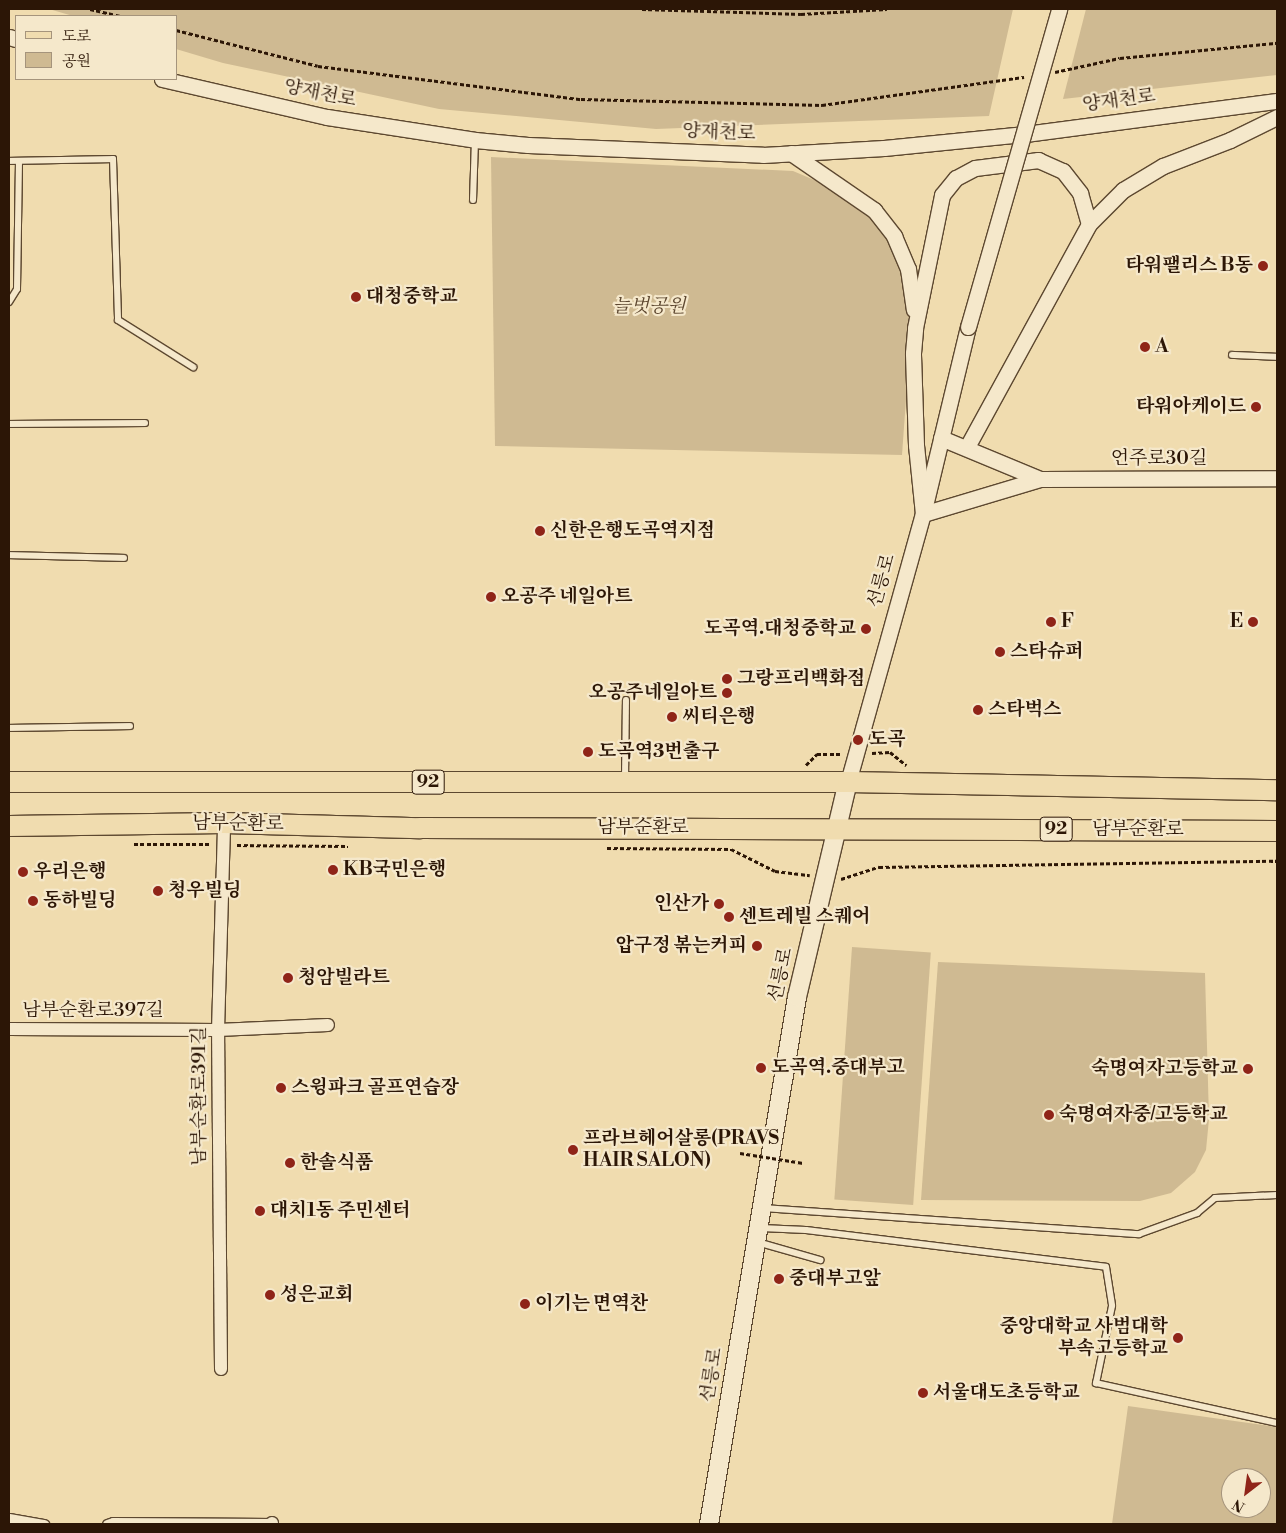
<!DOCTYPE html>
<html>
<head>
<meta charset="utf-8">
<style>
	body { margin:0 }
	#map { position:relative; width:1286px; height:1533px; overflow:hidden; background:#f0dcaf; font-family:"Libre Bodoni","Noto Serif KR",serif }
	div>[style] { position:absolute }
	.green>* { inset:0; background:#cfba92; transform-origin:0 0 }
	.path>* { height:3px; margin-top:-1.5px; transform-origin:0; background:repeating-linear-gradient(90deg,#2c1606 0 4px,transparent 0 6.5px) }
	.roads { filter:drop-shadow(1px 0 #5d4830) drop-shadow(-1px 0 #5d4830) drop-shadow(0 1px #5d4830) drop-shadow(0 -1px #5d4830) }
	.service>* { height:6px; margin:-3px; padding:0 3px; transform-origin:3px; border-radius:3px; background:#f5e8cb }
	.pedestrian>* { height:9px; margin:-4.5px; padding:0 4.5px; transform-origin:4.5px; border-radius:4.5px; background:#f5e8cb }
	.minor>* { height:12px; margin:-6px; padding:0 6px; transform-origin:6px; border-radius:6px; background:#f5e8cb }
	.tertiary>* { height:15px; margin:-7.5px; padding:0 7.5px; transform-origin:7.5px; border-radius:7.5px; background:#f5e8cb }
	.secondary>* { height:18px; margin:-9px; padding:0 9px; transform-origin:9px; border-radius:9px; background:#f5e8cb }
	.primary>* { height:20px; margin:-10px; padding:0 10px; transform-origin:10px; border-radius:10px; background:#f0dcaf }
	.path-bridge>* { height:3px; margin-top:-1.5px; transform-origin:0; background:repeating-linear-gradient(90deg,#2c1606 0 4px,transparent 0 6.5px) }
	.bridges { filter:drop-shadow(1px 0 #5d4830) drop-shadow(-1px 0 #5d4830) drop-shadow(0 1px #5d4830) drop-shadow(0 -1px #5d4830) }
	.tertiary-bridge>* { height:15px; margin:-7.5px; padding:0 7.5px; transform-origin:7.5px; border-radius:7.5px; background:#f5e8cb }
	.dots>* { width:14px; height:14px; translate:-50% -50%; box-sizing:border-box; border:2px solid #f5e8cb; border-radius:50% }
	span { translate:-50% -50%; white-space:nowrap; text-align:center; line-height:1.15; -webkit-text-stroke:4.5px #f5e8cb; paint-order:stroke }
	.shield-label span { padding:1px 4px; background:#f5e8cb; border:1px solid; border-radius:4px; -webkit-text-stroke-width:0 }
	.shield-label { font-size:18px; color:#2c1606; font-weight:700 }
	.street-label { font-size:19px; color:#2c1606 }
	.poi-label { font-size:19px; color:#2c1606; font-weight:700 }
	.right { translate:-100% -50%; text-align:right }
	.left { translate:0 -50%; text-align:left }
	.park-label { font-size:19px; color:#5d4730; font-style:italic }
	.frame { position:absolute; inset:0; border:10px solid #2c1606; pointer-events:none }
	.legend { position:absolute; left:15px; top:15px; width:162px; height:65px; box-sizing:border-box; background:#f5e8cb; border:1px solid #a5947c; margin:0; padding:6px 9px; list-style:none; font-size:15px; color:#2c1606 }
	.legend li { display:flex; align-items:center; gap:10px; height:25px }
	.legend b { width:25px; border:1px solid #a5947c }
	.north { position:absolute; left:1221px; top:1468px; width:50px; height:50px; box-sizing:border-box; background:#f5e8cb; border:1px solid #a5947c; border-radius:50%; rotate:210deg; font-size:14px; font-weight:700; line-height:20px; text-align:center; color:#2c1606 }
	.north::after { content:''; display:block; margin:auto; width:18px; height:22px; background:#8f2418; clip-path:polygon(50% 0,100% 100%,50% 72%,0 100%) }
</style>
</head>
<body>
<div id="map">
	<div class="green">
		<div style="clip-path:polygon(49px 9px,1013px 9px,989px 116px,656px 129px,439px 109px,223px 63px,176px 49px,176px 16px,73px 16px)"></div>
		<div style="clip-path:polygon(1086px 9px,1277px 9px,1277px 75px,1063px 99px)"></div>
		<div style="clip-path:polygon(491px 157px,793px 171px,838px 190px,883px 221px,914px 287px,902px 455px,495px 446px)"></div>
		<div style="left:852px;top:947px;width:79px;height:253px;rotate:4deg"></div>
		<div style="clip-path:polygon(938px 962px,1205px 973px,1209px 1119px,1206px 1150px,1195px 1172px,1171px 1193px,1140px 1201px,921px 1200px)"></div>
		<div style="clip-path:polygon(evenodd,1128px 1406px,1277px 1427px,1277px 1524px,1112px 1524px,1128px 1406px,1231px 1478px,1261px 1478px,1261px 1508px,1231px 1508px,1231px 1478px)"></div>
	</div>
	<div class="path">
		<div style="left:90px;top:9px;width:31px;rotate:13deg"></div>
		<div style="left:642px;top:9px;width:159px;rotate:1.8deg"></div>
		<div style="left:801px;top:14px;width:86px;rotate:-3.3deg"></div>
		<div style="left:176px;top:30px;width:146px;rotate:14.2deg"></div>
		<div style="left:318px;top:66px;width:265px;rotate:7.2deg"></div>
		<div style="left:581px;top:99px;width:241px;rotate:1.4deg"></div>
		<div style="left:822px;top:105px;width:204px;rotate:-7.9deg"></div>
		<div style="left:1055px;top:72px;width:66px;rotate:-12.2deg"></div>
		<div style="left:1120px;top:58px;width:158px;rotate:-5.5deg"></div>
		<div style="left:872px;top:753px;width:18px;rotate:-3deg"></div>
		<div style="left:890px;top:752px;width:21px;rotate:39deg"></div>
		<div style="left:806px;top:765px;width:16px;rotate:-45deg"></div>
		<div style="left:817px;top:754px;width:24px"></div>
		<div style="left:134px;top:844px;width:77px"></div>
		<div style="left:237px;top:845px;width:111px;rotate:0.5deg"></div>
		<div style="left:607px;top:848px;width:124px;rotate:0.5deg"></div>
		<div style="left:731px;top:849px;width:49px;rotate:26.6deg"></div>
		<div style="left:775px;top:871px;width:35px;rotate:7deg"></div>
		<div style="left:841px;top:879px;width:40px;rotate:-18deg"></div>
		<div style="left:879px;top:867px;width:398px;rotate:-0.9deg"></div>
	</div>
	<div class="roads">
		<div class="service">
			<div style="left:9px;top:161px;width:104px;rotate:-1.1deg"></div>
			<div style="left:113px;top:159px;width:161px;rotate:88.2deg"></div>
			<div style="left:118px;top:320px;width:89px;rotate:32.1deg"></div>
			<div style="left:473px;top:200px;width:60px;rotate:-88.1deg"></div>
			<div style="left:9px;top:302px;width:15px;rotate:-58deg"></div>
			<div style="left:17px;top:289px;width:127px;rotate:-89.1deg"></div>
			<div style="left:1232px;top:355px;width:45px;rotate:2.5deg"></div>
			<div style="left:9px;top:424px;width:136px;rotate:-0.4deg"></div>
			<div style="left:9px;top:555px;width:115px;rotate:1.5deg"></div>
			<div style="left:9px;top:728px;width:121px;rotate:-0.9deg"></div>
			<div style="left:625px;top:779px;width:79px;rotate:-89.3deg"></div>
			<div style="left:763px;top:1208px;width:377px;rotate:4deg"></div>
			<div style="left:1139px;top:1234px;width:62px;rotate:-19.9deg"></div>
			<div style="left:1197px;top:1213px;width:23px;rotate:-40deg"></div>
			<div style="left:1215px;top:1198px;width:62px;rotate:-2.8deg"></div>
			<div style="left:761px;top:1228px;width:45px;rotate:2.5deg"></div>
			<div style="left:806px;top:1230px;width:302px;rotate:7deg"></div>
			<div style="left:1106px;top:1267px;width:39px;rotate:81deg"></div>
			<div style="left:1112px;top:1306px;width:79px;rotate:101.7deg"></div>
			<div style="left:1096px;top:1383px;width:185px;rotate:12.5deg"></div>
			<div style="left:757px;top:1242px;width:66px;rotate:15.9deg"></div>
		</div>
		<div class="pedestrian">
			<div style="left:9px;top:1518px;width:36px;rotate:10deg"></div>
			<div style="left:107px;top:1524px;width:6px;rotate:-18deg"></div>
			<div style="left:113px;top:1522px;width:159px;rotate:0.4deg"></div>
		</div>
		<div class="minor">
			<div style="left:9px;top:1029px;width:209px;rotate:0.3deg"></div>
			<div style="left:218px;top:1030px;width:110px;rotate:-2.6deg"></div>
			<div style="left:221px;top:1369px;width:339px;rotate:-90.5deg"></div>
			<div style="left:218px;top:1030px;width:207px;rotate:-88.3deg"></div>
			<div style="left:272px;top:1523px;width:1px;rotate:90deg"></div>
		</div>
		<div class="tertiary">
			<div style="left:9px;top:37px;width:7px;rotate:16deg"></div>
			<div style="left:162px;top:79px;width:169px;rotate:13deg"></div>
			<div style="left:327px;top:117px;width:150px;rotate:8.8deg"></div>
			<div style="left:475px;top:140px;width:53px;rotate:5.4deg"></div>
			<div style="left:528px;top:145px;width:235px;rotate:2.4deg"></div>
			<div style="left:763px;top:155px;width:121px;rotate:-3.3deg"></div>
			<div style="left:884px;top:148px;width:142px;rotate:-5.7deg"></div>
			<div style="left:1025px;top:134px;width:254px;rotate:-7.5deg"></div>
			<div style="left:791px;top:153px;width:101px;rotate:34.5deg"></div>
			<div style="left:874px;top:210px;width:33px;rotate:52deg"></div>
			<div style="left:894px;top:236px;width:36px;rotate:67deg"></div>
			<div style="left:908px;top:269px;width:41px;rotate:81.7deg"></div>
			<div style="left:941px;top:438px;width:107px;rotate:22.5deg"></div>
			<div style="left:967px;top:447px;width:254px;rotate:-61.3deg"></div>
			<div style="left:1089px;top:224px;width:48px;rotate:-45deg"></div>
			<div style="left:1123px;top:190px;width:47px;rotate:-31deg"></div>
			<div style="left:1163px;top:166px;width:72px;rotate:-21.2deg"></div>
			<div style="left:1230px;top:140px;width:52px;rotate:-26.1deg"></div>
			<div style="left:923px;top:514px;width:69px;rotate:-95.8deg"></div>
			<div style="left:916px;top:445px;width:92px;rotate:-91.9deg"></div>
			<div style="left:913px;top:353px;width:25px;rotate:-85deg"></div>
			<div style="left:915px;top:328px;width:136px;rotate:-78.5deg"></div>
			<div style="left:942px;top:195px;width:22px;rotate:-51deg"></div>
			<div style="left:956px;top:178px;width:21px;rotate:-28deg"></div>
			<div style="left:975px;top:168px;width:64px;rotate:-7.2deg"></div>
			<div style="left:1038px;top:160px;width:27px;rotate:24deg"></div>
			<div style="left:1063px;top:171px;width:28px;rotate:52deg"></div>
			<div style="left:1080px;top:193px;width:32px;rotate:74deg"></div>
			<div style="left:923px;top:514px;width:122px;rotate:-16.7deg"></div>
			<div style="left:1040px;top:479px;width:237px;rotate:-0.2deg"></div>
			<div style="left:848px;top:782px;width:278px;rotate:-74.4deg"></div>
			<div style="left:923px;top:514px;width:192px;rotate:-76.5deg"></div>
		</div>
		<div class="secondary">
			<div style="left:709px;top:1524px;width:534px;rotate:-80.52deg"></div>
			<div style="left:797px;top:997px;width:221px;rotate:-76.7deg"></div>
		</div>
		<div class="primary">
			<div style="left:9px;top:782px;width:839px"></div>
			<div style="left:848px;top:782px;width:429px;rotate:1.1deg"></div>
			<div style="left:9px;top:826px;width:215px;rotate:-0.8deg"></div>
			<div style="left:224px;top:823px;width:196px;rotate:1.5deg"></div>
			<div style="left:420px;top:828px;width:857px;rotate:0.2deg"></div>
		</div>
	</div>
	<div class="path-bridge">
		<div style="left:740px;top:1153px;width:64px;rotate:9deg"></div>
	</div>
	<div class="bridges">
		<div class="tertiary-bridge">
			<div style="left:968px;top:327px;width:331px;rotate:-74deg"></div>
		</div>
	</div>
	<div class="dots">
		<div style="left:1263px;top:266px;background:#8f2418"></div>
		<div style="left:356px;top:297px;background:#8f2418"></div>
		<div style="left:1145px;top:347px;background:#8f2418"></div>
		<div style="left:1256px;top:407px;background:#8f2418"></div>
		<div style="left:540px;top:531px;background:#8f2418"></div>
		<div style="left:491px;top:597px;background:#8f2418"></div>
		<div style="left:1051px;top:622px;background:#8f2418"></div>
		<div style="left:1253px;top:622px;background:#8f2418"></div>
		<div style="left:866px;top:629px;background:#8f2418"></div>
		<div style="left:1000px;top:652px;background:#8f2418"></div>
		<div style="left:727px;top:679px;background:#8f2418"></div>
		<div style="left:727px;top:693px;background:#8f2418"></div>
		<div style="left:978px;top:710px;background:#8f2418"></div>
		<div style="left:672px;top:717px;background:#8f2418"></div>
		<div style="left:858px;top:740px;background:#8f2418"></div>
		<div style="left:588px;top:752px;background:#8f2418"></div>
		<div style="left:333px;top:870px;background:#8f2418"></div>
		<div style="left:23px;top:872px;background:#8f2418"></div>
		<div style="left:158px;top:891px;background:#8f2418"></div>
		<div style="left:33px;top:901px;background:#8f2418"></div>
		<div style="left:719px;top:904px;background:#8f2418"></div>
		<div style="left:729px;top:917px;background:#8f2418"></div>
		<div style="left:757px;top:946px;background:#8f2418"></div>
		<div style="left:288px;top:978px;background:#8f2418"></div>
		<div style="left:761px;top:1068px;background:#8f2418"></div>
		<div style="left:1248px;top:1069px;background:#8f2418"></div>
		<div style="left:281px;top:1088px;background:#8f2418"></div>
		<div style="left:1049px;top:1115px;background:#8f2418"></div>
		<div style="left:573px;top:1150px;background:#8f2418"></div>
		<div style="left:290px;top:1163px;background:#8f2418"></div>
		<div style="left:260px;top:1211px;background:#8f2418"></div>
		<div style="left:779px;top:1279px;background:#8f2418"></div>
		<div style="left:270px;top:1295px;background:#8f2418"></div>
		<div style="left:525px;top:1304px;background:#8f2418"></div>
		<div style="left:1178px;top:1338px;background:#8f2418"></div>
		<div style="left:923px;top:1393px;background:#8f2418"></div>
	</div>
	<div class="shield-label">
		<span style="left:428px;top:782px">92</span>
		<span style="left:1056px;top:829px">92</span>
	</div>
	<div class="street-label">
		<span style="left:320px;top:94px;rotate:11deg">양재천로</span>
		<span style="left:1119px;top:101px;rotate:-8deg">양재천로</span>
		<span style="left:719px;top:133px;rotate:2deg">양재천로</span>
		<span style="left:1159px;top:459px">언주로30길</span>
		<span style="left:882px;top:581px;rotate:-74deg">선릉로</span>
		<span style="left:238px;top:824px;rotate:1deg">남부순환로</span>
		<span style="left:643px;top:828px">남부순환로</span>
		<span style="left:1138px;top:830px">남부순환로</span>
		<span style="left:781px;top:975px;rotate:-78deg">선릉로</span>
		<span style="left:93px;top:1011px">남부순환로397길</span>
		<span style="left:200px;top:1096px;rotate:-90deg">남부순환로391길</span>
		<span style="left:712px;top:1375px;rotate:-81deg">선릉로</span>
	</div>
	<div class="poi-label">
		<span class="right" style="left:1253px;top:266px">타워팰리스 B동</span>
		<span class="left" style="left:366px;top:297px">대청중학교</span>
		<span class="left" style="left:1155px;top:347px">A</span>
		<span class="right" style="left:1246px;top:407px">타워아케이드</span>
		<span class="left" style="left:550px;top:531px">신한은행도곡역지점</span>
		<span class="left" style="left:501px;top:597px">오공주 네일아트</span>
		<span class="left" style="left:1061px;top:622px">F</span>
		<span class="right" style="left:1243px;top:622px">E</span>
		<span class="right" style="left:856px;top:629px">도곡역.대청중학교</span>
		<span class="left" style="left:1010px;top:652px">스타슈퍼</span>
		<span class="left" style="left:737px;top:679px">그랑프리백화점</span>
		<span class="right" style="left:717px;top:693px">오공주네일아트</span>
		<span class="left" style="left:988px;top:710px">스타벅스</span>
		<span class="left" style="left:682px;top:717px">씨티은행</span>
		<span class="left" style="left:869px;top:740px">도곡</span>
		<span class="left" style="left:598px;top:752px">도곡역3번출구</span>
		<span class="left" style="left:343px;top:870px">KB국민은행</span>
		<span class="left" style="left:33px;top:872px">우리은행</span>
		<span class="left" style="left:168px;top:891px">청우빌딩</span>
		<span class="left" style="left:43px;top:901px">동하빌딩</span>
		<span class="right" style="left:709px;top:904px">인산가</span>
		<span class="left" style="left:739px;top:917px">센트레빌 스퀘어</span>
		<span class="right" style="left:747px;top:946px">압구정 볶는커피</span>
		<span class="left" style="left:298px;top:978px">청암빌라트</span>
		<span class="left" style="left:771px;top:1068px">도곡역.중대부고</span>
		<span class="right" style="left:1238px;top:1069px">숙명여자고등학교</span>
		<span class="left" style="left:291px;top:1088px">스윙파크 골프연습장</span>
		<span class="left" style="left:1059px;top:1115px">숙명여자중/고등학교</span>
		<span class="left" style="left:583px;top:1150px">프라브헤어살롱(PRAVS<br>HAIR SALON)</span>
		<span class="left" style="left:300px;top:1163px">한솔식품</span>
		<span class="left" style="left:270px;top:1211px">대치1동 주민센터</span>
		<span class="left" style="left:789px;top:1279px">중대부고앞</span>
		<span class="left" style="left:280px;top:1295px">성은교회</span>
		<span class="left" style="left:535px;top:1304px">이기는 면역찬</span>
		<span class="right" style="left:1168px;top:1338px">중앙대학교 사범대학<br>부속고등학교</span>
		<span class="left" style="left:933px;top:1393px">서울대도초등학교</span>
	</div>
	<div class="park-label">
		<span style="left:649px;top:307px">늘벗공원</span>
	</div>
	<div class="frame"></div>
	<ul class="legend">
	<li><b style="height:6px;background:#f0dcaf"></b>도로</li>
	<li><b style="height:14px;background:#cfba92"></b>공원</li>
	</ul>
	<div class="north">N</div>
</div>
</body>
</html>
